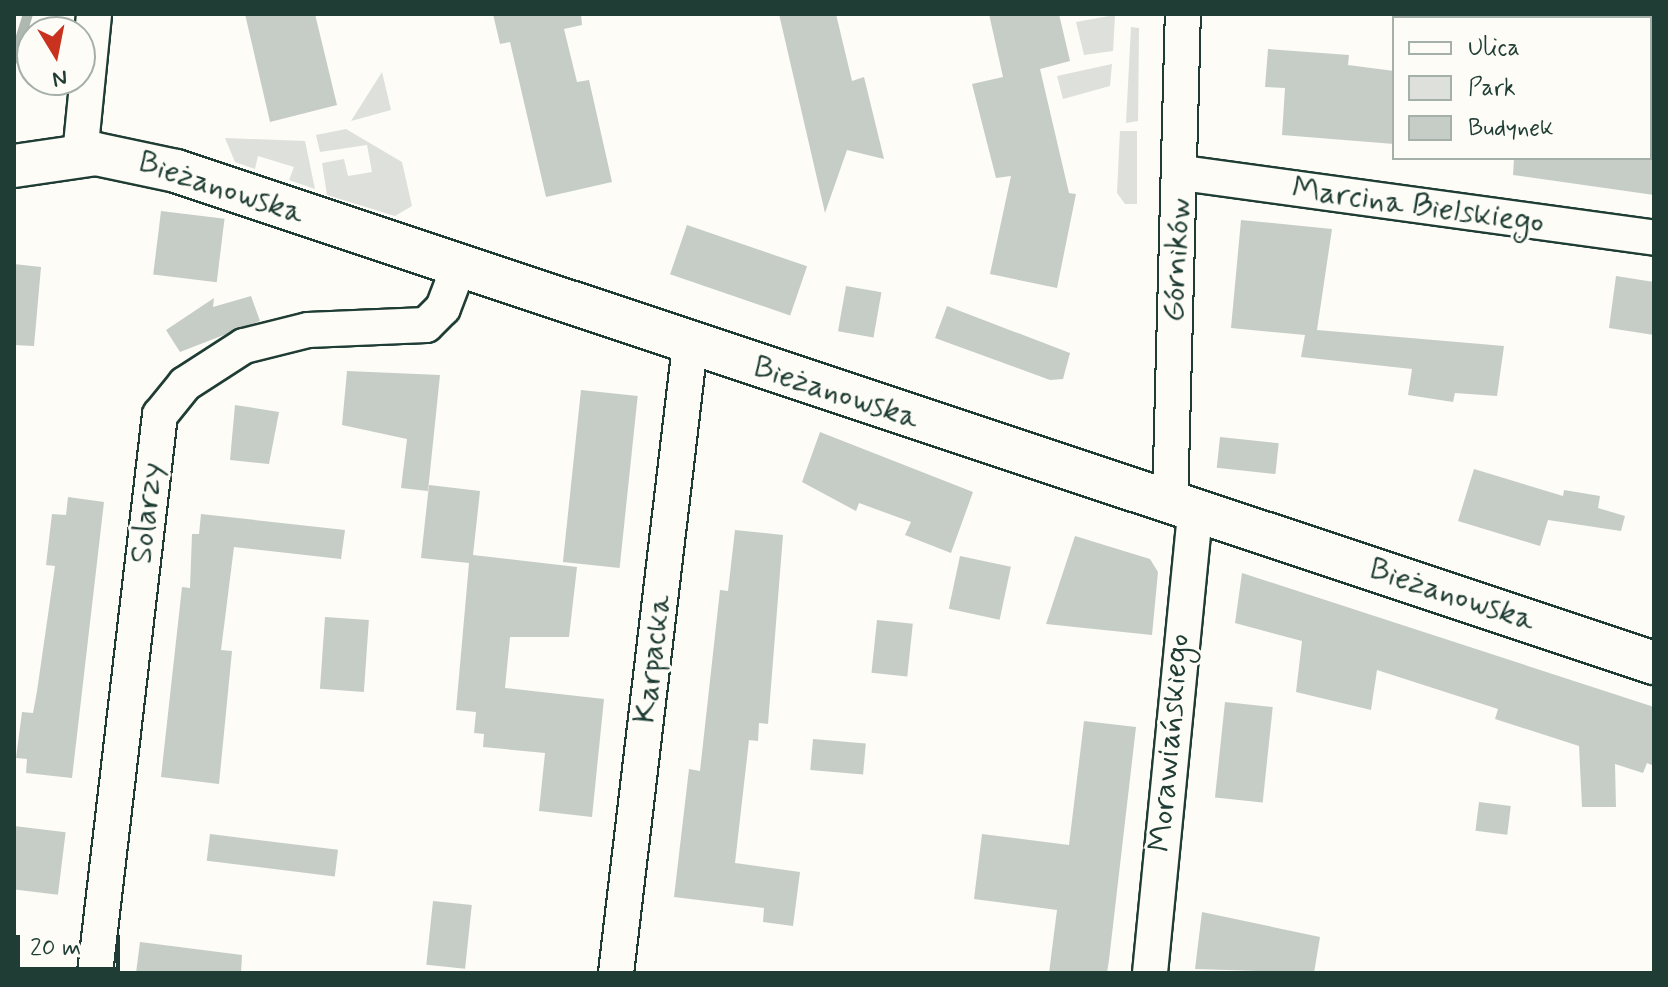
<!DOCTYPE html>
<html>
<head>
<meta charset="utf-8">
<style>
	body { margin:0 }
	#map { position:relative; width:1668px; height:987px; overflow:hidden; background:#fdfcf7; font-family:Mynerve,sans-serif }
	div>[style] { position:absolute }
	.green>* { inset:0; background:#dde0db }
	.stream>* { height:10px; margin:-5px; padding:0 5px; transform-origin:5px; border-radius:5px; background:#aeb8b1 }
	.building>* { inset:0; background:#c6cdc7; transform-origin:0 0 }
	.roads { filter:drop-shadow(2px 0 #1f3d34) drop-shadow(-2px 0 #1f3d34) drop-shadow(0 2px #1f3d34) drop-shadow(0 -2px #1f3d34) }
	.minor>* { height:34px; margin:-17px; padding:0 17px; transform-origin:17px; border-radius:17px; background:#fdfcf7 }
	.tertiary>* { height:42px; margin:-21px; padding:0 21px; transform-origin:21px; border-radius:21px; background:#fdfcf7 }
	span { translate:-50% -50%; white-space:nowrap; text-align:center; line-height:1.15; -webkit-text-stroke:6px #fdfcf7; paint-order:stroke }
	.street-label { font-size:32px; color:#1f3d34 }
	.frame { position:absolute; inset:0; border:16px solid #1f3d34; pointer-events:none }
	.legend { position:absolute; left:1392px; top:16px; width:260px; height:144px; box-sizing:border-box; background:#fdfcf7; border:2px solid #a4b0a9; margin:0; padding:10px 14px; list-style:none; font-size:24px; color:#1f3d34 }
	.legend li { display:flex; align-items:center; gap:16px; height:40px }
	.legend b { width:40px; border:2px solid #a4b0a9 }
	.north { position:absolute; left:16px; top:16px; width:80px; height:80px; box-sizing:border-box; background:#fdfcf7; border:2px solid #a4b0a9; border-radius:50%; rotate:170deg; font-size:22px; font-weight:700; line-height:32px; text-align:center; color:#1f3d34 }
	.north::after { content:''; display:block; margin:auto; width:28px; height:36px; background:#c8321e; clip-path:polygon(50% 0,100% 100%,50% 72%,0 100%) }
	.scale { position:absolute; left:16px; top:935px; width:104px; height:36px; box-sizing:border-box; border:4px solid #1f3d34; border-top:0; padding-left:10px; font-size:24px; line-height:28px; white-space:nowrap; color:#1f3d34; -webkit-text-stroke:6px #fdfcf7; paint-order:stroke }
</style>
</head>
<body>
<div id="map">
	<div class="green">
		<div style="clip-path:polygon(1115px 15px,1113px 51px,1084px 55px,1076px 22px)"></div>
		<div style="clip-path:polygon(1131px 27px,1139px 28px,1138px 121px,1126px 123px)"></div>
		<div style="clip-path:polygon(1112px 64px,1110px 86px,1063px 99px,1057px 76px)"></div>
		<div style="clip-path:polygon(382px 72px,391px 110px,351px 121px)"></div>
		<div style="clip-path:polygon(346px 129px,402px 162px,412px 206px,395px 216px,327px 195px,322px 163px,344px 159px,348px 176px,372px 172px,367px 145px,320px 152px,316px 135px)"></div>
		<div style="clip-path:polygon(1120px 131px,1137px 131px,1137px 204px,1125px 204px,1117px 193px)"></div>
		<div style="clip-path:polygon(225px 138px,305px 141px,315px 189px,289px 180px,294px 167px,258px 156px,255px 169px,235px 162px)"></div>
	</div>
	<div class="stream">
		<div style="left:14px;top:59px;width:47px;rotate:-72.7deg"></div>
	</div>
	<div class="building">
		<div style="clip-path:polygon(245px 14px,315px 14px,337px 105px,270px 122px)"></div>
		<div style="clip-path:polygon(493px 14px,581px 14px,582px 25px,564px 29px,577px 82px,589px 80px,612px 182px,546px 197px,510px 42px,500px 44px)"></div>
		<div style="clip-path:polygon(779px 14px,836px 14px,852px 81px,864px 77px,884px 159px,847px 150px,825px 213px)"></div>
		<div style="clip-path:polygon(989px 14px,1059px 14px,1070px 61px,1040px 69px,1069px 193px,1076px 194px,1057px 288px,990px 274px,1011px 176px,996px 178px,972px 84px,1003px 77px)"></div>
		<div style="clip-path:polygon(1268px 49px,1349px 55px,1348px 65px,1394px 71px,1394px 144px,1282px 135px,1285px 88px,1265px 87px)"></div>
		<div style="clip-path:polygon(1514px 158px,1654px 158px,1654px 195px,1513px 175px)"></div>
		<div style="left:161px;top:211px;width:64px;height:64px;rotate:7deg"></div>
		<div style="clip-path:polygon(1241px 220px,1332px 229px,1317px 330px,1504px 346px,1497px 396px,1455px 393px,1453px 402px,1408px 395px,1412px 369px,1301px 357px,1305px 335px,1231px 328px)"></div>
		<div style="left:687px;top:225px;width:127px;height:52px;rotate:19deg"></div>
		<div style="clip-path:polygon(14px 264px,41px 267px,34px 346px,14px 345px)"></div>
		<div style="clip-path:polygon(1616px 276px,1654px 282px,1654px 335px,1609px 328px)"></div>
		<div style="left:846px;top:286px;width:36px;height:46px;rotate:10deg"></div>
		<div style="clip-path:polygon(251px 296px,260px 321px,180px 352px,166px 330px,214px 298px,213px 307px)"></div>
		<div style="clip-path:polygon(947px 306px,1070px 353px,1063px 379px,1050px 380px,935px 338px)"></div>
		<div style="clip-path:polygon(347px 371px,440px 375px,428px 491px,401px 488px,407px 439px,342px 425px)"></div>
		<div style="left:581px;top:390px;width:57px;height:173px;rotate:6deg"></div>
		<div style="clip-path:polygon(235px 405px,279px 412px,269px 464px,230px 460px)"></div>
		<div style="clip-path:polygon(820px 432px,973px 492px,951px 553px,905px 535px,911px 522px,859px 503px,856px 511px,802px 482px)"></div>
		<div style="left:1220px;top:437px;width:59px;height:31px;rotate:6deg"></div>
		<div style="clip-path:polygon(1474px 469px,1563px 496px,1564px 490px,1600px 496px,1598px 508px,1625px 516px,1621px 531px,1548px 520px,1540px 546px,1458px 521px)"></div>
		<div style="clip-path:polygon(429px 485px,480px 491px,473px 555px,577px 567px,569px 637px,510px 637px,505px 688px,604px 699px,592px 817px,539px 811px,545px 753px,483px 747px,484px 734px,474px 733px,476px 712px,456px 710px,469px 563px,421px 558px)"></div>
		<div style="clip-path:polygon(68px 497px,104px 502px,72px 778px,26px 773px,27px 759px,16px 758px,22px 712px,33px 713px,37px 691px,55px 566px,46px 565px,52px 514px,66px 515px)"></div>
		<div style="clip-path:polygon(201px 514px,345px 530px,341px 559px,234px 547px,221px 650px,232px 651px,219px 784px,161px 777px,182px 587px,190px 588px,192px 534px,199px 534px)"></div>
		<div style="clip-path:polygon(735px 530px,783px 535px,768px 724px,759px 723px,758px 741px,749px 740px,735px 863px,800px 872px,793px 926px,763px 922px,764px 908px,674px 897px,689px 769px,700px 771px,720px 590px,728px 591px)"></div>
		<div style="clip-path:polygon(1075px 536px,1150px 559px,1158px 572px,1152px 635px,1046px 624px)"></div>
		<div style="left:960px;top:556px;width:52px;height:54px;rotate:12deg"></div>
		<div style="clip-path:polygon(1242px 573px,1654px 707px,1654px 766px,1647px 763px,1643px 773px,1615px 764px,1616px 807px,1582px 807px,1579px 746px,1495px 719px,1498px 709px,1377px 670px,1371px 710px,1296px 692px,1302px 641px,1235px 623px)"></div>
		<div style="left:325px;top:617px;width:44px;height:72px;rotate:4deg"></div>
		<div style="left:877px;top:620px;width:36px;height:53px;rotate:6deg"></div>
		<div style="left:1225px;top:702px;width:48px;height:96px;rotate:6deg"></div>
		<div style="clip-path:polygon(1084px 721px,1136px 727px,1109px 960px,1107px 973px,1049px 973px,1057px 910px,974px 899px,982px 834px,1069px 845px)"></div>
		<div style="left:813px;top:739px;width:53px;height:31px;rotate:5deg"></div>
		<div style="left:1479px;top:802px;width:32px;height:29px;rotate:7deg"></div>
		<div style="left:14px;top:826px;width:52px;height:63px;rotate:7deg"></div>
		<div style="left:210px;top:834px;width:129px;height:27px;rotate:7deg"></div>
		<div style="left:433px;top:901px;width:39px;height:64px;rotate:6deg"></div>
		<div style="clip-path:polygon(1202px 912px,1320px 937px,1314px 973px,1195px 969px)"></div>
		<div style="clip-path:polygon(140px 942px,242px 955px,241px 973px,136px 973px)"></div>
	</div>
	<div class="roads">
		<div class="minor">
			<div style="left:80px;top:155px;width:142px;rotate:-84.3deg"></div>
			<div style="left:1182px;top:173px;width:476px;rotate:7.8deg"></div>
			<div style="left:1170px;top:505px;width:491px;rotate:-88.5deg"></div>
			<div style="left:95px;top:973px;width:562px;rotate:-83.36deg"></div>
			<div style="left:160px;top:415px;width:40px;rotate:-51deg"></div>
			<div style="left:185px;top:384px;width:70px;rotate:-32.8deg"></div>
			<div style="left:244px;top:346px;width:66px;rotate:-14deg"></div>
			<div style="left:308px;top:330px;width:118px;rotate:-2.4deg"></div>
			<div style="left:426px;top:325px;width:24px;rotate:-45deg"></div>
			<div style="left:443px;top:308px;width:45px;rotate:-69.1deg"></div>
			<div style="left:616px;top:973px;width:631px;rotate:-83.27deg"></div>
			<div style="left:1150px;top:973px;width:461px;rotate:-84.4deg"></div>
		</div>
		<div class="tertiary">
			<div style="left:14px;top:166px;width:83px;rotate:-8.3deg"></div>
			<div style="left:96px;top:154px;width:82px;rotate:12deg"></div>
			<div style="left:176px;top:171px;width:1558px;rotate:18.41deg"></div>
		</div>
	</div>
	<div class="street-label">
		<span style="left:221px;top:188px;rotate:18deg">Bieżanowska</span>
		<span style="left:1418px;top:206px;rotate:8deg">Marcina Bielskiego</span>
		<span style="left:1177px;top:260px;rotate:-87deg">Górników</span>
		<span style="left:836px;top:393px;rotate:18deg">Bieżanowska</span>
		<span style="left:147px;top:513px;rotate:-84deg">Solarzy</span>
		<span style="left:1452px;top:595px;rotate:18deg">Bieżanowska</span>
		<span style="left:653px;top:659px;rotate:-83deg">Karpacka</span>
		<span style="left:1170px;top:743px;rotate:-85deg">Morawiańskiego</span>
	</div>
	<div class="frame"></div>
	<ul class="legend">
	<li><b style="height:10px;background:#fdfcf7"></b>Ulica</li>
	<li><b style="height:22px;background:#dde0db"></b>Park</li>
	<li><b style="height:22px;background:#c6cdc7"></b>Budynek</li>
	</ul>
	<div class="north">N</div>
	<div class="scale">20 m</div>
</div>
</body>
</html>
